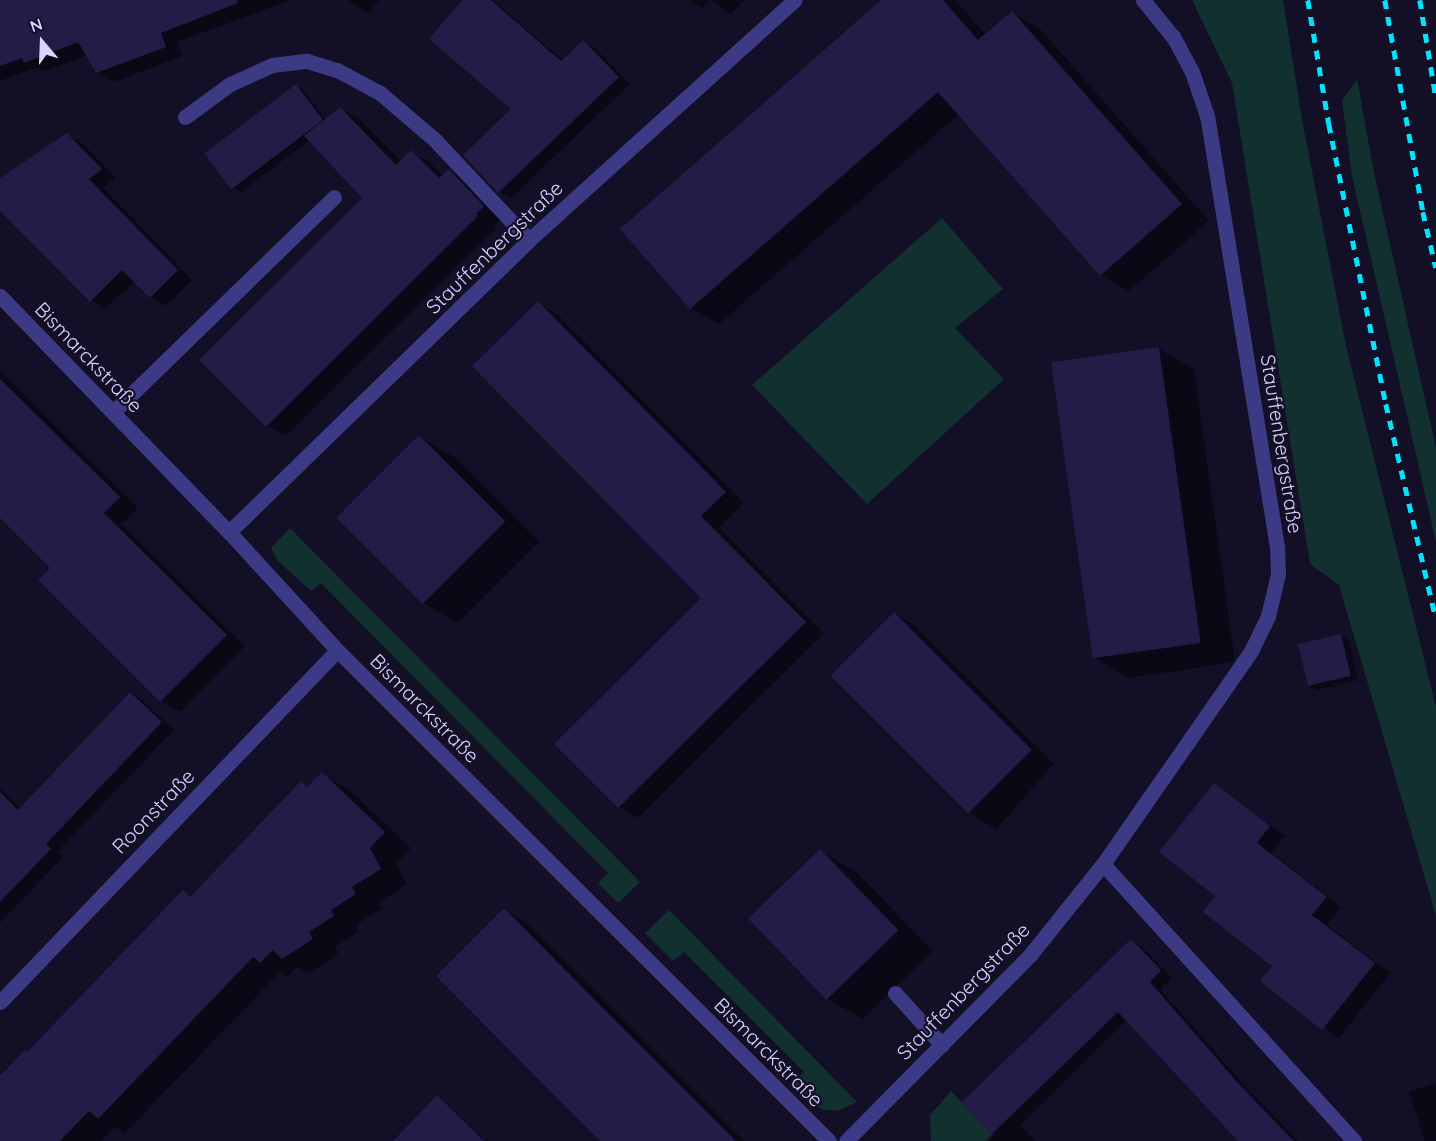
<!DOCTYPE html>
<html>
<head>
<meta charset="utf-8">
<style>
	body { margin:0 }
	#map { position:relative; width:1436px; height:1141px; overflow:hidden; background:#130f26; font-family:Quicksand,sans-serif }
	div>[style] { position:absolute }
	.green>* { inset:0; background:#12302f }
	.shadow>* { inset:0; background:#0007 }
	.building>* { inset:0; background:#241b47; transform-origin:0 0 }
	.service>* { height:15px; margin:-7.5px; padding:0 7.5px; transform-origin:7.5px; border-radius:7.5px; background:#3d3a85 }
	.minor>* { height:15px; margin:-7.5px; padding:0 7.5px; transform-origin:7.5px; border-radius:7.5px; background:#3d3a85 }
	.rail>* { height:4.5px; margin-top:-2.25px; transform-origin:0; background:repeating-linear-gradient(90deg,#00e5ff 0 9px,transparent 0 17px) }
	span { translate:-50% -50%; white-space:nowrap; text-align:center; line-height:1.15; -webkit-text-stroke:4.5px #130f26; paint-order:stroke }
	.street-label { font-size:20px; color:#d9d4ff }
	.north { position:absolute; left:12px; top:12px; width:60px; height:60px; -webkit-text-stroke:4px #130f26; paint-order:stroke; rotate:341deg; font-size:16px; font-weight:700; line-height:24px; text-align:center; color:#d9d4ff }
	.north::after { content:''; display:block; margin:auto; width:21px; height:27px; background:#d9d4ff; clip-path:polygon(50% 0,100% 100%,50% 72%,0 100%) }
</style>
</head>
<body>
<div id="map">
	<div class="green">
		<div style="clip-path:polygon(1192px 0,1283px 0,1303px 125px,1346px 346px,1436px 707px,1436px 916px,1339px 585px,1310px 564px,1232px 83px)"></div>
		<div style="clip-path:polygon(1357px 79px,1374px 173px,1436px 448px,1436px 542px,1352px 176px,1342px 100px)"></div>
		<div style="clip-path:polygon(942px 218px,1003px 289px,955px 328px,1004px 379px,867px 504px,752px 385px)"></div>
		<div style="clip-path:polygon(290px 528px,640px 882px,618px 903px,598px 883px,608px 873px,321px 583px,311px 591px,278px 561px,271px 548px)"></div>
		<div style="clip-path:polygon(669px 910px,857px 1102px,837px 1111px,822px 1109px,812px 1103px,793px 1083px,804px 1072px,684px 952px,673px 961px,645px 933px)"></div>
		<div style="clip-path:polygon(951px 1091px,992px 1134px,986px 1141px,931px 1141px,930px 1115px)"></div>
	</div>
	<div class="shadow">
		<div style="clip-path:polygon(0 0,291px 0,177px 42px,182px 56px,114px 82px,97px 72px,87px 55px,42px 72px,36px 68px,0 81px)"></div>
		<div style="clip-path:polygon(347px 0,379px 0,368px 13px)"></div>
		<div style="clip-path:polygon(464px 0,493px 0,564px 61px,583px 41px,595px 48px,630px 84px,511px 198px,499px 192px,514px 109px)"></div>
		<div style="clip-path:polygon(689px 0,711px 0,702px 8px)"></div>
		<div style="clip-path:polygon(712px 0,745px 0,731px 14px)"></div>
		<div style="clip-path:polygon(883px 0,955px 0,986px 35px,1012px 13px,1040px 29px,1209px 221px,1129px 291px,1101px 275px,959px 114px,719px 324px,691px 308px,622px 229px)"></div>
		<div style="clip-path:polygon(296px 85px,303px 90px,326px 120px,340px 108px,359px 119px,401px 162px,412px 152px,430px 163px,443px 176px,449px 170px,468px 181px,502px 218px,494px 226px,496px 228px,286px 436px,267px 426px,364px 198px,310px 140px,241px 192px,233px 188px)"></div>
		<div style="clip-path:polygon(67px 135px,82px 143px,116px 178px,103px 188px,192px 280px,165px 306px,150px 297px,135px 281px,105px 309px,90px 300px,0 208px,0 179px)"></div>
		<div style="clip-path:polygon(538px 303px,557px 314px,744px 503px,719px 528px,824px 633px,638px 818px,619px 807px,703px 598px)"></div>
		<div style="clip-path:polygon(1159px 349px,1194px 369px,1235px 662px,1129px 678px,1094px 657px)"></div>
		<div style="clip-path:polygon(0 371px,138px 508px,121px 524px,245px 646px,180px 712px,161px 701px,40px 580px,52px 568px,0 516px)"></div>
		<div style="clip-path:polygon(419px 437px,454px 457px,539px 542px,458px 623px,423px 603px)"></div>
		<div style="clip-path:polygon(894px 614px,916px 627px,1054px 764px,996px 829px,973px 816px,832px 675px)"></div>
		<div style="clip-path:polygon(1341px 635px,1349px 640px,1358px 680px,1317px 690px,1310px 686px)"></div>
		<div style="clip-path:polygon(131px 693px,143px 701px,174px 730px,57px 852px,63px 857px,0 923px,0 788px,21px 809px)"></div>
		<div style="clip-path:polygon(322px 774px,348px 789px,411px 848px,396px 864px,407px 884px,378px 903px,381px 909px,356px 925px,359px 931px,335px 947px,338px 954px,309px 973px,297px 967px,287px 977px,279px 973px,125px 1133px,114px 1127px,101px 1141px,0 1141px,0 1079px,28px 1054px,183px 892px,193px 897px,301px 783px,309px 788px)"></div>
		<div style="clip-path:polygon(1214px 785px,1285px 836px,1271px 853px,1341px 907px,1327px 925px,1390px 973px,1339px 1038px,1262px 981px,1274px 966px,1218px 896px)"></div>
		<div style="clip-path:polygon(820px 851px,855px 871px,933px 951px,863px 1019px,828px 999px,750px 919px)"></div>
		<div style="clip-path:polygon(504px 910px,527px 923px,744px 1141px,602px 1141px)"></div>
		<div style="clip-path:polygon(1131px 941px,1142px 947px,1172px 978px,1160px 989px,1251px 1093px,1298px 1141px,1240px 1141px,1127px 1020px,1020px 1125px,1036px 1141px,988px 1141px,995px 1134px,964px 1103px)"></div>
		<div style="clip-path:polygon(1436px 1083px,1436px 1141px,1425px 1141px,1409px 1092px)"></div>
		<div style="clip-path:polygon(437px 1097px,444px 1102px,485px 1141px,422px 1141px)"></div>
	</div>
	<div class="building">
		<div style="clip-path:polygon(0 0,237px 0,238px 3px,161px 33px,166px 47px,96px 73px,78px 42px,24px 63px,22px 58px,0 66px)"></div>
		<div style="clip-path:polygon(462px 0,491px 0,561px 61px,583px 40px,619px 77px,498px 193px,463px 155px,511px 109px,429px 39px)"></div>
		<div style="clip-path:polygon(881px 0,943px 0,978px 40px,1012px 11px,1182px 204px,1100px 276px,938px 92px,690px 309px,620px 229px)"></div>
		<div style="left:296px;top:84px;width:45px;height:115px;rotate:53deg"></div>
		<div style="clip-path:polygon(340px 107px,396px 165px,411px 150px,439px 178px,449px 169px,484px 206px,476px 214px,478px 216px,266px 427px,199px 360px,362px 198px,304px 136px)"></div>
		<div style="clip-path:polygon(67px 133px,102px 169px,89px 179px,178px 270px,150px 298px,122px 270px,90px 302px,0 211px,0 178px)"></div>
		<div style="clip-path:polygon(538px 301px,726px 492px,701px 516px,806px 622px,618px 808px,554px 744px,701px 598px,472px 366px)"></div>
		<div style="left:1159px;top:347px;width:299px;height:109px;rotate:82deg"></div>
		<div style="clip-path:polygon(0 379px,120px 497px,104px 513px,227px 635px,160px 702px,38px 580px,50px 568px,0 518px)"></div>
		<div style="left:419px;top:435px;width:122px;height:117px;rotate:45deg"></div>
		<div style="left:894px;top:612px;width:195px;height:90px;rotate:45deg"></div>
		<div style="left:1341px;top:634px;width:43px;height:44px;rotate:77deg"></div>
		<div style="clip-path:polygon(130px 692px,162px 722px,46px 844px,51px 849px,0 902px,0 792px,18px 810px)"></div>
		<div style="clip-path:polygon(322px 772px,385px 832px,370px 848px,381px 869px,352px 887px,356px 894px,331px 910px,334px 916px,309px 932px,313px 939px,282px 959px,273px 950px,260px 963px,253px 957px,98px 1119px,89px 1111px,60px 1141px,0 1141px,0 1076px,25px 1050px,27px 1052px,183px 890px,190px 897px,301px 781px,307px 787px)"></div>
		<div style="clip-path:polygon(1214px 783px,1270px 826px,1257px 843px,1327px 897px,1312px 915px,1375px 963px,1322px 1030px,1260px 981px,1272px 966px,1203px 912px,1215px 896px,1159px 852px)"></div>
		<div style="left:820px;top:849px;width:113px;height:100px;rotate:46deg"></div>
		<div style="clip-path:polygon(504px 908px,587px 992px,736px 1141px,600px 1141px,436px 976px)"></div>
		<div style="clip-path:polygon(1131px 939px,1161px 970px,1150px 982px,1239px 1084px,1294px 1141px,1238px 1141px,1118px 1012px,992px 1134px,961px 1103px)"></div>
		<div style="clip-path:polygon(437px 1095px,484px 1141px,393px 1141px)"></div>
	</div>
	<div class="service">
		<div style="left:185px;top:117px;width:56px;rotate:-36.3deg"></div>
		<div style="left:230px;top:84px;width:46px;rotate:-24.3deg"></div>
		<div style="left:272px;top:65px;width:35px;rotate:-7deg"></div>
		<div style="left:307px;top:61px;width:31px;rotate:17deg"></div>
		<div style="left:337px;top:70px;width:49px;rotate:28.1deg"></div>
		<div style="left:380px;top:93px;width:72px;rotate:40.5deg"></div>
		<div style="left:435px;top:140px;width:137px;rotate:46.8deg"></div>
		<div style="left:113px;top:412px;width:308px;rotate:-44.2deg"></div>
		<div style="left:895px;top:993px;width:70px;rotate:47.9deg"></div>
	</div>
	<div class="minor">
		<div style="left:0;top:296px;width:329px;rotate:45.9deg"></div>
		<div style="left:229px;top:532px;width:160px;rotate:47.5deg"></div>
		<div style="left:337px;top:650px;width:695px;rotate:44.94deg"></div>
		<div style="left:229px;top:532px;width:419px;rotate:-44.2deg"></div>
		<div style="left:529px;top:240px;width:358px;rotate:-42.1deg"></div>
		<div style="left:1103px;top:864px;width:374px;rotate:47.8deg"></div>
		<div style="left:0;top:1002px;width:487px;rotate:-46.2deg"></div>
		<div style="left:846px;top:1141px;width:262px;rotate:-45.3deg"></div>
		<div style="left:1030px;top:955px;width:117px;rotate:-51.3deg"></div>
		<div style="left:1103px;top:864px;width:80px;rotate:-55.1deg"></div>
		<div style="left:1149px;top:798px;width:179px;rotate:-55.2deg"></div>
		<div style="left:1251px;top:651px;width:39px;rotate:-64deg"></div>
		<div style="left:1268px;top:616px;width:43px;rotate:-76.6deg"></div>
		<div style="left:1278px;top:574px;width:27px;rotate:-92deg"></div>
		<div style="left:1277px;top:547px;width:437px;rotate:-99.2deg"></div>
		<div style="left:1207px;top:116px;width:46px;rotate:-108.8deg"></div>
		<div style="left:1192px;top:72px;width:40px;rotate:-118deg"></div>
		<div style="left:1173px;top:37px;width:48px;rotate:-129deg"></div>
	</div>
	<div class="rail">
		<div style="left:1308px;top:0;width:126px;rotate:80.4deg"></div>
		<div style="left:1329px;top:124px;width:286px;rotate:78.5deg"></div>
		<div style="left:1386px;top:404px;width:221px;rotate:76.9deg"></div>
		<div style="left:1385px;top:0;width:215px;rotate:79.8deg"></div>
		<div style="left:1423px;top:212px;width:57px;rotate:76.9deg"></div>
		<div style="left:1420px;top:0;width:99px;rotate:80.7deg"></div>
	</div>
	<div class="street-label">
		<span style="left:494px;top:247px;rotate:-44deg">Stauffenbergstraße</span>
		<span style="left:89px;top:357px;rotate:46deg">Bismarckstraße</span>
		<span style="left:1282px;top:444px;rotate:81deg">Stauffenbergstraße</span>
		<span style="left:425px;top:708px;rotate:45deg">Bismarckstraße</span>
		<span style="left:153px;top:811px;rotate:-46deg">Roonstraße</span>
		<span style="left:963px;top:991px;rotate:-46deg">Stauffenbergstraße</span>
		<span style="left:769px;top:1052px;rotate:45deg">Bismarckstraße</span>
	</div>
	<div class="north">N</div>
</div>
</body>
</html>
